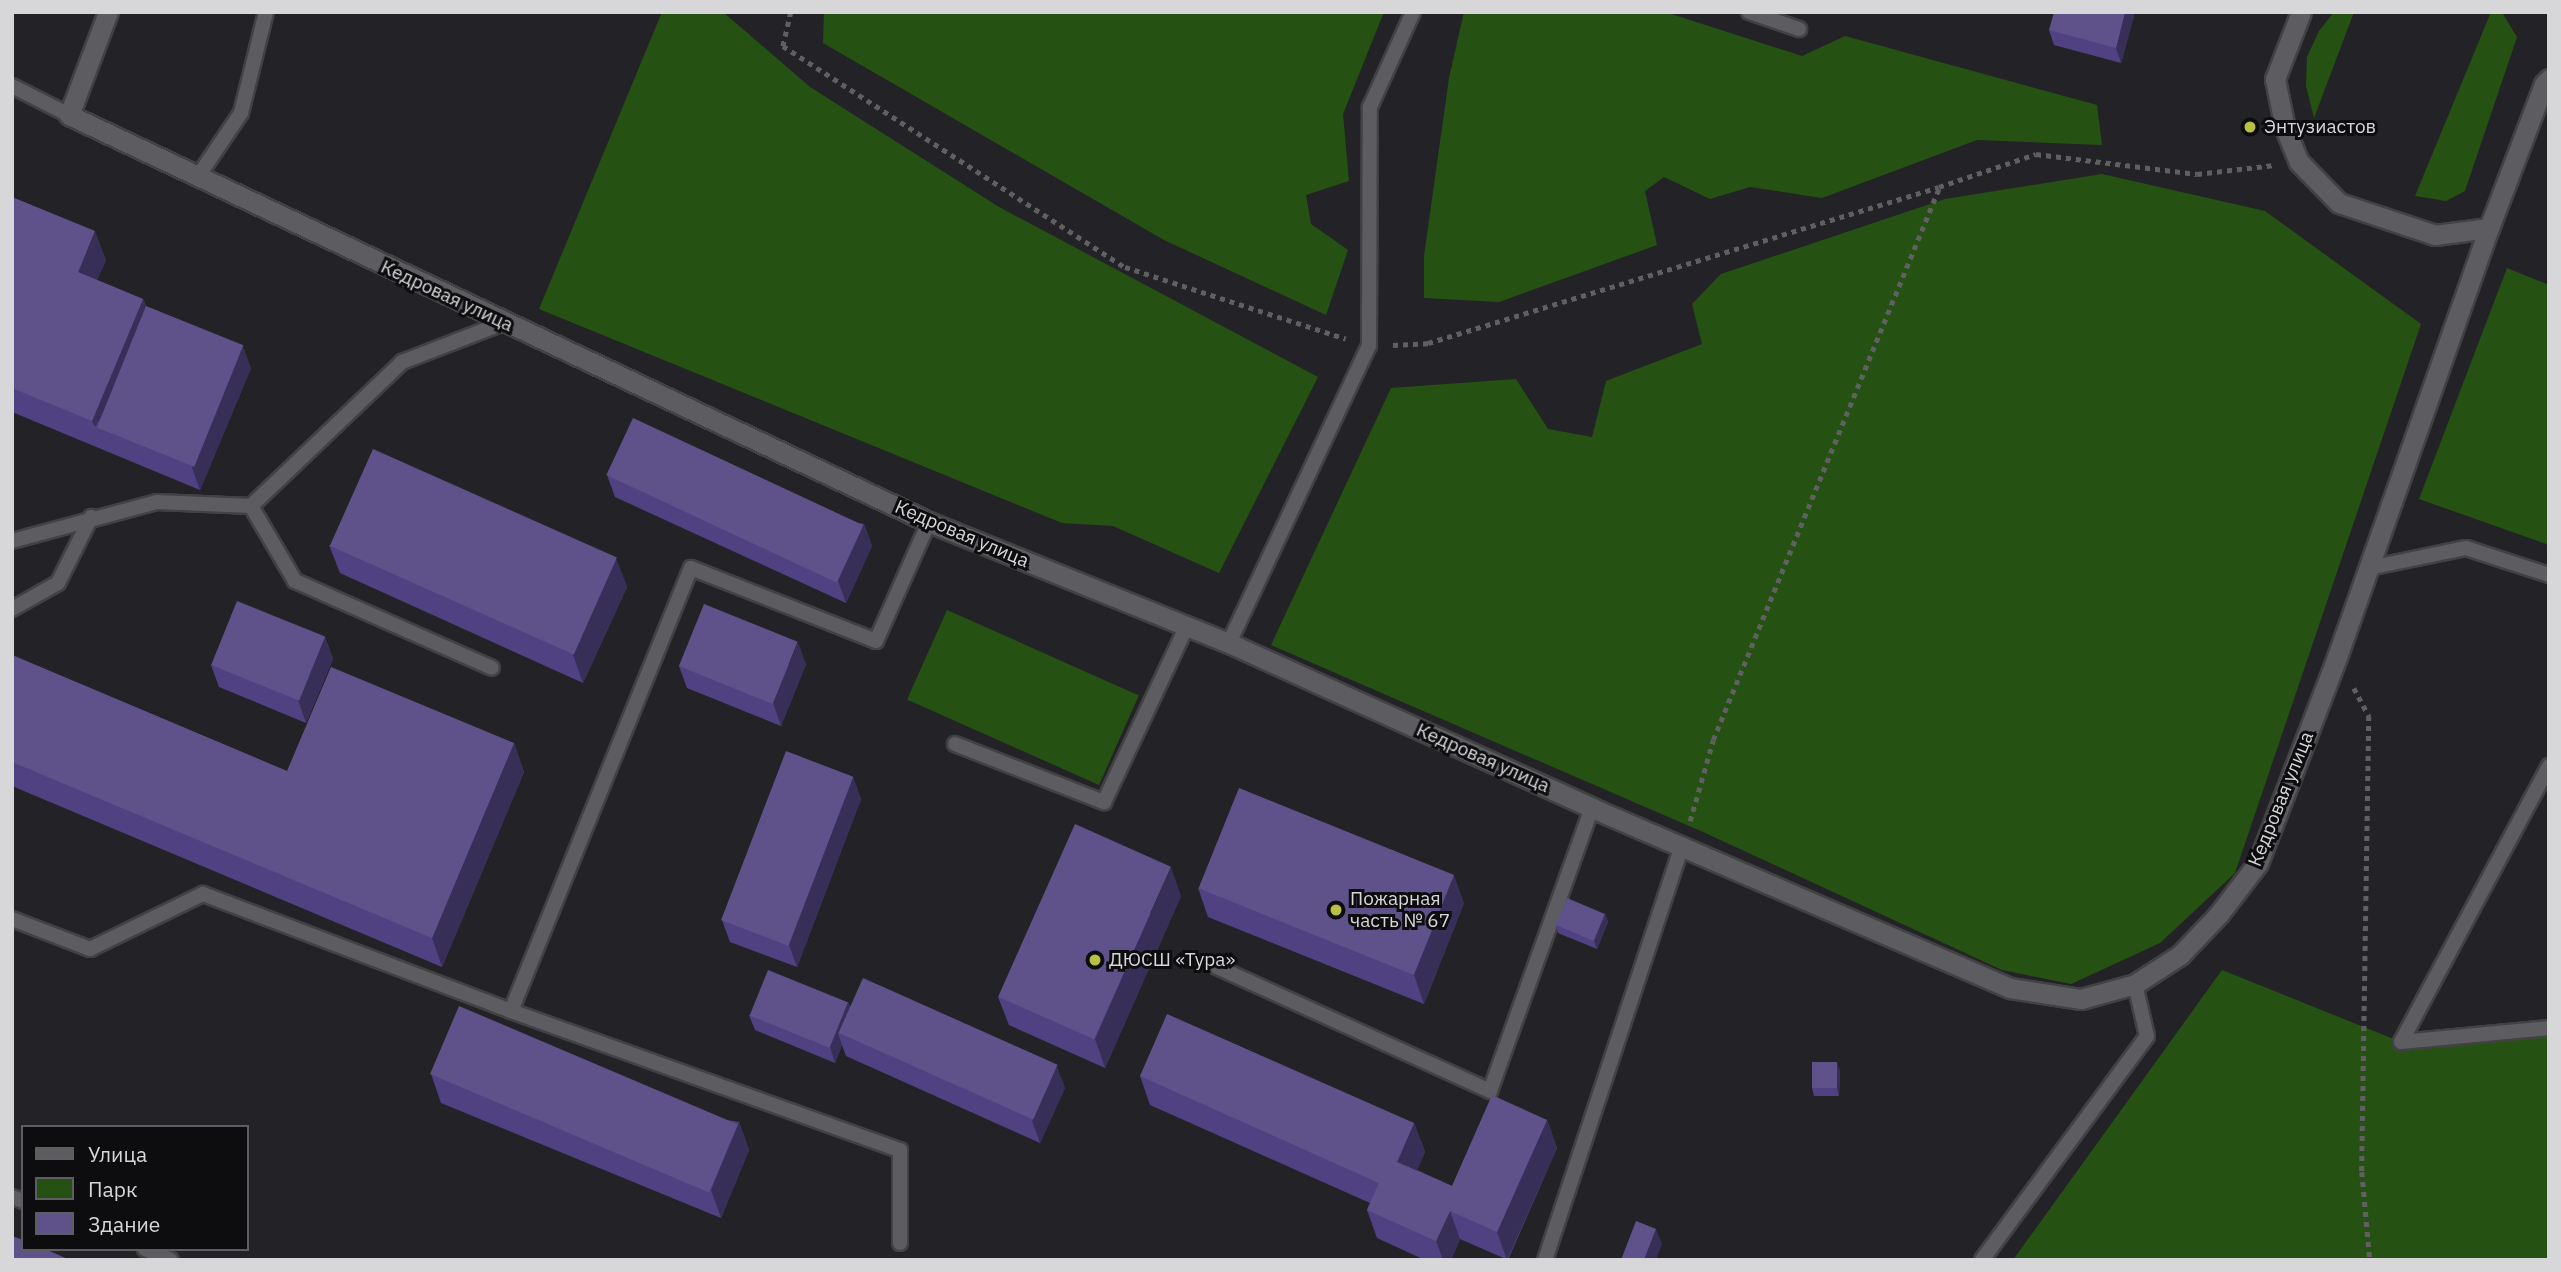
<!DOCTYPE html>
<html>
<head>
<meta charset="utf-8">
<style>
	body { margin:0 }
	#map { position:relative; width:2561px; height:1272px; overflow:hidden; background:#232327; font-family:"IBM Plex Sans",sans-serif }
	div>[style] { position:absolute }
	.green>* { inset:0; background:#255212; transform-origin:0 0 }
	.path>* { height:4.5px; margin-top:-2.25px; transform-origin:0; background:repeating-linear-gradient(90deg,#606063 0 5px,transparent 0 10px) }
	.roads { filter:drop-shadow(2px 0 #424144) drop-shadow(-2px 0 #424144) drop-shadow(0 2px #424144) drop-shadow(0 -2px #424144) }
	.service>* { height:14px; margin:-7px; padding:0 7px; transform-origin:7px; border-radius:7px; background:#5c5c61 }
	.minor>* { height:19px; margin:-9.5px; padding:0 9.5px; transform-origin:9.5px; border-radius:9.5px; background:#5c5c61 }
	.wall>* { inset:0; background:#504282 }
	.shaded-wall>* { inset:0; background:#382f59 }
	.building>* { inset:0; background:#5f528b; transform-origin:0 0 }
	.dots>* { width:19px; height:19px; translate:-50% -50%; box-sizing:border-box; border:4px solid #0d0c0e; border-radius:50% }
	span { translate:-50% -50%; white-space:nowrap; text-align:center; line-height:1.15; -webkit-text-stroke:6px #0d0c0e; paint-order:stroke }
	.poi-label { font-size:19px; color:#d7d6d9 }
	.left { translate:0 -50%; text-align:left }
	.street-label { font-size:19px; color:#d7d6d9 }
	.frame { position:absolute; inset:0; border:14px solid #d7d6d9; pointer-events:none }
	.legend { position:absolute; left:21px; top:1125px; width:228px; height:126px; box-sizing:border-box; background:#0d0c0e; border:2px solid #5e5d5f; margin:0; padding:9px 12px; list-style:none; font-size:21px; color:#d7d6d9 }
	.legend li { display:flex; align-items:center; gap:14px; height:35px }
	.legend b { width:35px; border:2px solid #5e5d5f }
</style>
</head>
<body>
<div id="map">
	<div class="green">
		<div style="clip-path:polygon(662px 12px,723px 12px,810px 87px,999px 207px,1318px 377px,1219px 573px,1113px 526px,1062px 523px,539px 309px)"></div>
		<div style="clip-path:polygon(824px 12px,1384px 12px,1343px 114px,1349px 181px,1306px 195px,1311px 224px,1348px 250px,1326px 315px,1164px 240px,823px 43px)"></div>
		<div style="clip-path:polygon(1464px 12px,1665px 12px,1802px 56px,1845px 36px,2097px 105px,2102px 145px,1977px 140px,1822px 198px,1750px 187px,1710px 199px,1664px 177px,1645px 191px,1657px 245px,1499px 302px,1424px 298px,1424px 256px,1449px 78px)"></div>
		<div style="clip-path:polygon(2334px 12px,2354px 12px,2314px 118px,2306px 86px,2307px 57px,2319px 31px)"></div>
		<div style="clip-path:polygon(2491px 12px,2503px 14px,2517px 37px,2465px 191px,2446px 201px,2415px 196px)"></div>
		<div style="clip-path:polygon(2102px 174px,2265px 211px,2421px 324px,2235px 873px,2160px 943px,2071px 984px,2002px 970px,1703px 832px,1271px 645px,1391px 388px,1516px 379px,1548px 429px,1592px 437px,1606px 381px,1702px 344px,1692px 304px,1721px 274px,1945px 199px)"></div>
		<div style="clip-path:polygon(2507px 268px,2549px 285px,2549px 545px,2419px 499px)"></div>
		<div style="left:947px;top:610px;width:210px;height:98px;rotate:24deg"></div>
		<div style="clip-path:polygon(2222px 970px,2401px 1042px,2549px 1028px,2549px 1260px,2013px 1260px)"></div>
	</div>
	<div class="path">
		<div style="left:791px;top:12px;width:35px;rotate:103deg"></div>
		<div style="left:783px;top:46px;width:407px;rotate:32.9deg"></div>
		<div style="left:1125px;top:267px;width:232px;rotate:18deg"></div>
		<div style="left:1393px;top:345px;width:35px;rotate:-3deg"></div>
		<div style="left:1428px;top:343px;width:534px;rotate:-16.98deg"></div>
		<div style="left:1939px;top:187px;width:102px;rotate:-18.8deg"></div>
		<div style="left:2036px;top:154px;width:162px;rotate:7.1deg"></div>
		<div style="left:2197px;top:174px;width:78px;rotate:-6.7deg"></div>
		<div style="left:2354px;top:688px;width:32px;rotate:62deg"></div>
		<div style="left:2369px;top:716px;width:456px;rotate:90.9deg"></div>
		<div style="left:2362px;top:1172px;width:88px;rotate:84.8deg"></div>
		<div style="left:1690px;top:821px;width:84px;rotate:-74.1deg"></div>
		<div style="left:1713px;top:740px;width:596px;rotate:-67.73deg"></div>
	</div>
	<div class="roads">
		<div class="service">
			<div style="left:1749px;top:12px;width:53px;rotate:18.8deg"></div>
			<div style="left:12px;top:86px;width:64px;rotate:27deg"></div>
			<div style="left:197px;top:178px;width:78px;rotate:-55.9deg"></div>
			<div style="left:241px;top:113px;width:104px;rotate:-76.1deg"></div>
			<div style="left:251px;top:506px;width:87px;rotate:59.6deg"></div>
			<div style="left:295px;top:581px;width:215px;rotate:23.8deg"></div>
			<div style="left:12px;top:541px;width:150px;rotate:-15.1deg"></div>
			<div style="left:157px;top:502px;width:94px;rotate:2.4deg"></div>
			<div style="left:251px;top:506px;width:209px;rotate:-43.6deg"></div>
			<div style="left:402px;top:362px;width:108px;rotate:-21.1deg"></div>
			<div style="left:2369px;top:568px;width:99px;rotate:-11.7deg"></div>
			<div style="left:2466px;top:548px;width:87px;rotate:18deg"></div>
			<div style="left:12px;top:609px;width:53px;rotate:-29.5deg"></div>
			<div style="left:58px;top:583px;width:74px;rotate:-63.4deg"></div>
			<div style="left:1229px;top:643px;width:328px;rotate:-64.8deg"></div>
			<div style="left:1369px;top:346px;width:239px;rotate:-89.8deg"></div>
			<div style="left:1370px;top:107px;width:104px;rotate:-65.6deg"></div>
			<div style="left:955px;top:744px;width:160px;rotate:21.3deg"></div>
			<div style="left:1104px;top:802px;width:195px;rotate:-64.8deg"></div>
			<div style="left:2549px;top:766px;width:313px;rotate:118.2deg"></div>
			<div style="left:2401px;top:1042px;width:149px;rotate:-5.4deg"></div>
			<div style="left:12px;top:919px;width:84px;rotate:21deg"></div>
			<div style="left:90px;top:949px;width:126px;rotate:-26deg"></div>
			<div style="left:203px;top:894px;width:329px;rotate:20.8deg"></div>
			<div style="left:511px;top:1011px;width:478px;rotate:-67.9deg"></div>
			<div style="left:691px;top:568px;width:199px;rotate:21.5deg"></div>
			<div style="left:876px;top:641px;width:130px;rotate:-66deg"></div>
			<div style="left:1217px;top:967px;width:300px;rotate:24.4deg"></div>
			<div style="left:1490px;top:1091px;width:301px;rotate:-70.2deg"></div>
			<div style="left:511px;top:1011px;width:413px;rotate:19.7deg"></div>
			<div style="left:900px;top:1150px;width:93px;rotate:90deg"></div>
			<div style="left:12px;top:1197px;width:12px;rotate:20deg"></div>
			<div style="left:145px;top:1249px;width:28px;rotate:23deg"></div>
			<div style="left:1545px;top:1260px;width:436px;rotate:-71.7deg"></div>
			<div style="left:1982px;top:1260px;width:278px;rotate:-53.6deg"></div>
			<div style="left:2147px;top:1036px;width:53px;rotate:-103deg"></div>
		</div>
		<div class="minor">
			<div style="left:108px;top:12px;width:110px;rotate:110.7deg"></div>
			<div style="left:69px;top:115px;width:951px;rotate:25.33deg"></div>
			<div style="left:929px;top:522px;width:323px;rotate:22deg"></div>
			<div style="left:1229px;top:643px;width:399px;rotate:24.4deg"></div>
			<div style="left:1592px;top:808px;width:455px;rotate:23.3deg"></div>
			<div style="left:2010px;top:988px;width:72px;rotate:8.8deg"></div>
			<div style="left:2081px;top:999px;width:56px;rotate:-15.5deg"></div>
			<div style="left:2135px;top:984px;width:54px;rotate:-32.8deg"></div>
			<div style="left:2180px;top:955px;width:57px;rotate:-46.4deg"></div>
			<div style="left:2219px;top:914px;width:64px;rotate:-52.6deg"></div>
			<div style="left:2258px;top:863px;width:221px;rotate:-69deg"></div>
			<div style="left:2337px;top:657px;width:455px;rotate:-70.5deg"></div>
			<div style="left:2301px;top:12px;width:72px;rotate:111.2deg"></div>
			<div style="left:2275px;top:79px;width:50px;rotate:78.5deg"></div>
			<div style="left:2285px;top:128px;width:37px;rotate:68deg"></div>
			<div style="left:2299px;top:162px;width:57px;rotate:45.7deg"></div>
			<div style="left:2339px;top:203px;width:101px;rotate:18.4deg"></div>
			<div style="left:2435px;top:235px;width:54px;rotate:-7.4deg"></div>
			<div style="left:2489px;top:228px;width:154px;rotate:-69.1deg"></div>
			<div style="left:2544px;top:84px;width:7px;rotate:-45deg"></div>
		</div>
	</div>
	<div class="wall">
		<div style="clip-path:polygon(2135px 12px,2121px 63px,2054px 45px,2049px 30px)"></div>
		<div style="clip-path:polygon(12px 197px,106px 260px,97px 280px,143px 299px,146px 306px,251px 368px,200px 490px,12px 412px)"></div>
		<div style="clip-path:polygon(607px 475px,864px 524px,872px 546px,846px 603px,615px 497px)"></div>
		<div style="clip-path:polygon(329px 545px,616px 559px,627px 587px,583px 683px,340px 573px)"></div>
		<div style="clip-path:polygon(325px 637px,333px 659px,306px 723px,219px 687px,211px 665px)"></div>
		<div style="clip-path:polygon(12px 655px,287px 771px,514px 743px,524px 772px,442px 967px,12px 786px)"></div>
		<div style="clip-path:polygon(806px 664px,781px 726px,687px 688px,679px 666px)"></div>
		<div style="clip-path:polygon(853px 777px,861px 799px,797px 967px,730px 942px,722px 920px)"></div>
		<div style="clip-path:polygon(1198px 888px,1464px 903px,1424px 1004px,1208px 917px)"></div>
		<div style="clip-path:polygon(1181px 896px,1105px 1068px,1009px 1025px,998px 997px)"></div>
		<div style="clip-path:polygon(1605px 914px,1608px 922px,1597px 949px,1558px 933px,1556px 925px)"></div>
		<div style="clip-path:polygon(848px 1002px,850px 1007px,1065px 1088px,1040px 1143px,846px 1056px,842px 1045px,835px 1063px,755px 1030px,749px 1015px)"></div>
		<div style="clip-path:polygon(1840px 1070px,1839px 1096px,1814px 1096px,1812px 1088px)"></div>
		<div style="clip-path:polygon(431px 1074px,739px 1122px,749px 1150px,721px 1218px,441px 1103px)"></div>
		<div style="clip-path:polygon(1140px 1076px,1414px 1123px,1425px 1152px,1417px 1170px,1452px 1186px,1547px 1120px,1557px 1148px,1508px 1260px,1460px 1239px,1451px 1260px,1425px 1260px,1377px 1238px,1367px 1210px,1370px 1203px,1150px 1105px)"></div>
	</div>
	<div class="shaded-wall">
		<div style="clip-path:polygon(2125px 12px,2135px 12px,2121px 63px,2116px 48px)"></div>
		<div style="clip-path:polygon(95px 231px,106px 260px,88px 300px,78px 272px)"></div>
		<div style="clip-path:polygon(143px 299px,154px 328px,95px 427px,92px 421px)"></div>
		<div style="clip-path:polygon(243px 346px,251px 368px,200px 490px,192px 468px)"></div>
		<div style="clip-path:polygon(864px 524px,872px 546px,846px 603px,838px 581px)"></div>
		<div style="clip-path:polygon(616px 559px,627px 587px,583px 683px,573px 655px)"></div>
		<div style="clip-path:polygon(325px 637px,333px 659px,306px 723px,298px 700px)"></div>
		<div style="clip-path:polygon(798px 642px,806px 664px,781px 726px,773px 703px)"></div>
		<div style="clip-path:polygon(514px 743px,524px 772px,442px 967px,432px 938px)"></div>
		<div style="clip-path:polygon(853px 777px,861px 799px,797px 967px,789px 945px)"></div>
		<div style="clip-path:polygon(1171px 867px,1181px 896px,1105px 1068px,1095px 1039px)"></div>
		<div style="clip-path:polygon(1454px 875px,1464px 903px,1424px 1004px,1414px 975px)"></div>
		<div style="clip-path:polygon(1605px 914px,1608px 922px,1597px 949px,1594px 941px)"></div>
		<div style="clip-path:polygon(848px 1002px,854px 1017px,838px 1033px,842px 1045px,835px 1063px,830px 1047px)"></div>
		<div style="clip-path:polygon(1837px 1062px,1840px 1070px,1839px 1096px,1837px 1088px)"></div>
		<div style="clip-path:polygon(1057px 1066px,1065px 1088px,1040px 1143px,1032px 1121px)"></div>
		<div style="clip-path:polygon(1547px 1120px,1557px 1148px,1507px 1260px,1497px 1232px)"></div>
		<div style="clip-path:polygon(739px 1122px,749px 1150px,721px 1218px,711px 1190px)"></div>
		<div style="clip-path:polygon(1414px 1123px,1425px 1152px,1408px 1190px,1397px 1162px)"></div>
		<div style="clip-path:polygon(1450px 1211px,1460px 1239px,1451px 1260px,1443px 1260px,1436px 1241px)"></div>
		<div style="clip-path:polygon(1656px 1229px,1662px 1244px,1656px 1260px,1644px 1260px)"></div>
	</div>
	<div class="building">
		<div style="clip-path:polygon(2054px 12px,2125px 12px,2116px 48px,2049px 30px)"></div>
		<div style="clip-path:polygon(12px 197px,95px 231px,78px 272px,143px 299px,92px 421px,12px 388px)"></div>
		<div style="left:146px;top:306px;width:105px;height:131px;rotate:22deg"></div>
		<div style="left:633px;top:418px;width:254px;height:63px;rotate:25deg"></div>
		<div style="left:373px;top:449px;width:267px;height:106px;rotate:24deg"></div>
		<div style="left:237px;top:601px;width:95px;height:69px;rotate:22deg"></div>
		<div style="left:704px;top:604px;width:101px;height:67px;rotate:22deg"></div>
		<div style="clip-path:polygon(12px 655px,287px 771px,331px 667px,514px 743px,432px 938px,12px 762px)"></div>
		<div style="left:786px;top:751px;width:72px;height:181px;rotate:21deg"></div>
		<div style="left:1239px;top:788px;width:232px;height:108px;rotate:22deg"></div>
		<div style="left:1075px;top:824px;width:105px;height:189px;rotate:24deg"></div>
		<div style="left:1567px;top:898px;width:41px;height:29px;rotate:23deg"></div>
		<div style="left:768px;top:970px;width:86px;height:49px;rotate:22deg"></div>
		<div style="left:863px;top:978px;width:213px;height:60px;rotate:24deg"></div>
		<div style="left:459px;top:1006px;width:303px;height:74px;rotate:23deg"></div>
		<div style="clip-path:polygon(1167px 1014px,1414px 1123px,1397px 1162px,1452px 1186px,1492px 1095px,1547px 1120px,1497px 1232px,1450px 1211px,1436px 1241px,1367px 1210px,1379px 1183px,1140px 1076px)"></div>
		<div style="left:1837px;top:1062px;width:26px;height:25px;rotate:90deg"></div>
		<div style="clip-path:polygon(1636px 1221px,1656px 1229px,1644px 1260px,1621px 1260px)"></div>
		<div style="clip-path:polygon(12px 1236px,23px 1240px,23px 1249px,45px 1249px,70px 1260px,12px 1260px)"></div>
	</div>
	<div class="dots">
		<div style="left:2250px;top:127px;background:#b9c046"></div>
		<div style="left:1336px;top:910px;background:#b9c046"></div>
		<div style="left:1095px;top:960px;background:#b9c046"></div>
	</div>
	<div class="poi-label">
		<span class="left" style="left:2264px;top:127px">Энтузиастов</span>
		<span class="left" style="left:1350px;top:910px">Пожарная<br>часть № 67</span>
		<span class="left" style="left:1109px;top:960px">ДЮСШ «Тура»</span>
	</div>
	<div class="street-label">
		<span style="left:447px;top:296px;rotate:25deg">Кедровая улица</span>
		<span style="left:962px;top:534px;rotate:23deg">Кедровая улица</span>
		<span style="left:1483px;top:758px;rotate:24deg">Кедровая улица</span>
		<span style="left:2281px;top:799px;rotate:-68deg">Кедровая улица</span>
	</div>
	<div class="frame"></div>
	<ul class="legend">
	<li><b style="height:9px;background:#5c5c61"></b>Улица</li>
	<li><b style="height:19px;background:#255212"></b>Парк</li>
	<li><b style="height:19px;background:#5f528b"></b>Здание</li>
	</ul>
</div>
</body>
</html>
